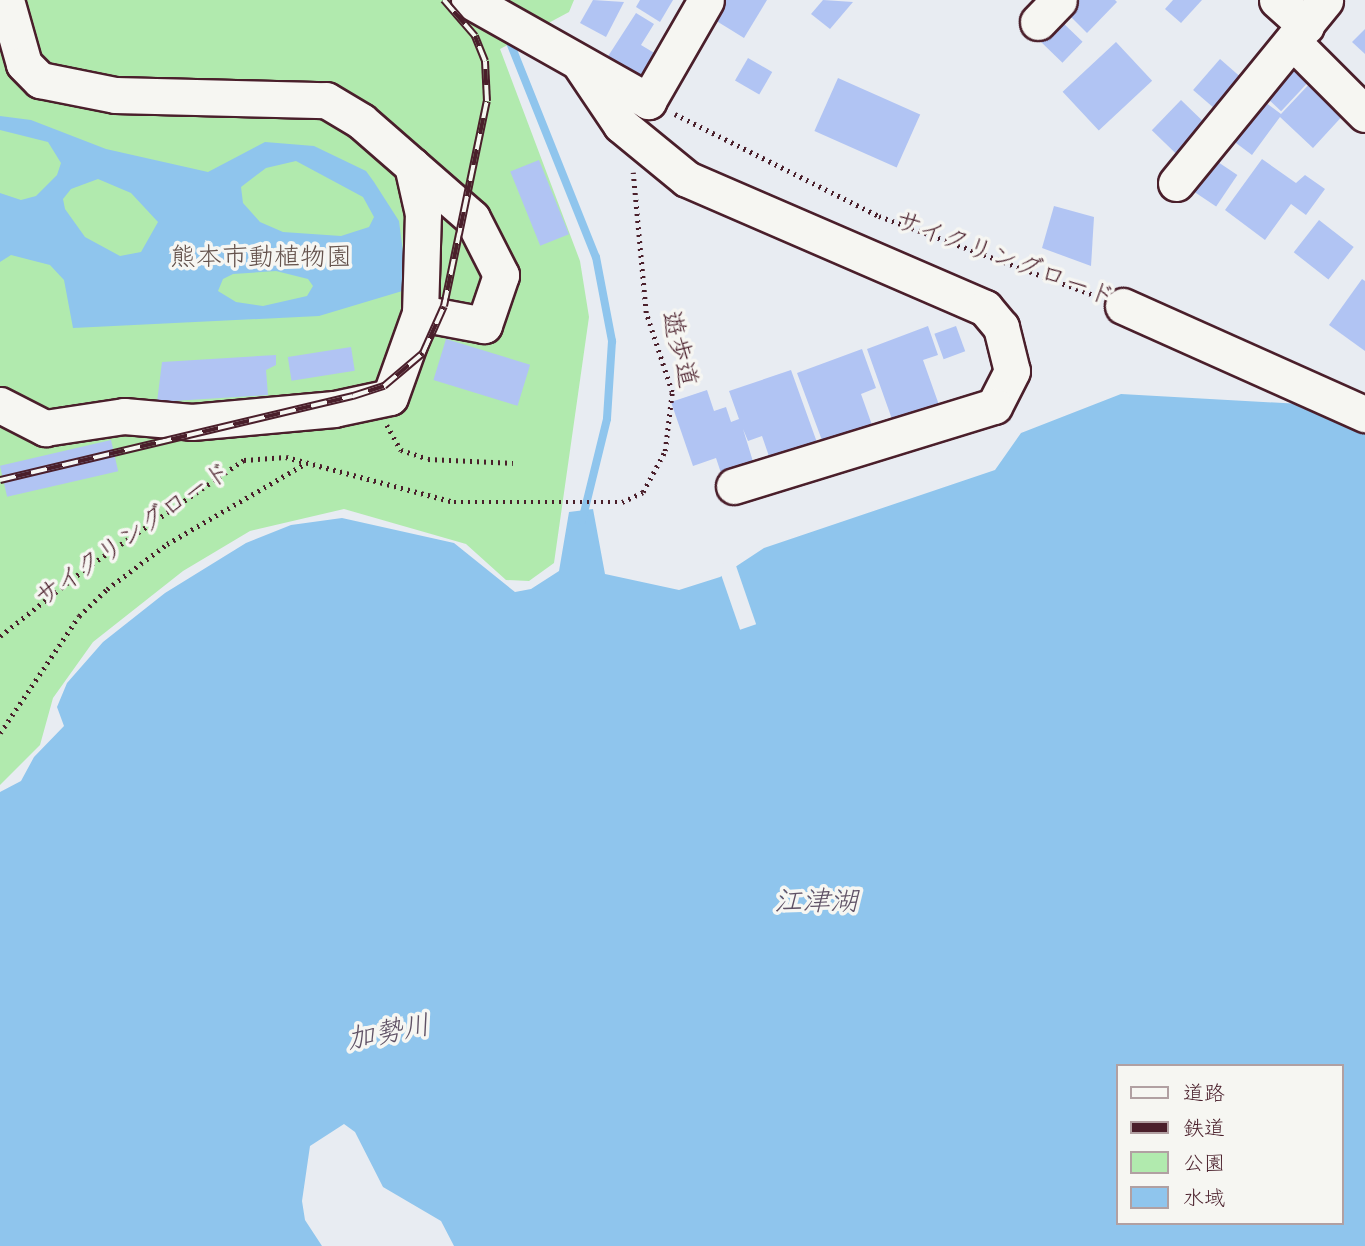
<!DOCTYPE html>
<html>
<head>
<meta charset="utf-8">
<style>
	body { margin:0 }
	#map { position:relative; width:1365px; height:1246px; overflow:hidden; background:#e8ecf2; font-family:"Gochi Hand","Klee One",sans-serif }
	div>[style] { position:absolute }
	.green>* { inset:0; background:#b1eaae }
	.water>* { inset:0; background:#8fc5ed }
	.pier>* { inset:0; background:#e8ecf2; transform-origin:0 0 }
	.stream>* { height:8px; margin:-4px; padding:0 4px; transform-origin:4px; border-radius:4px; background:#8fc5ed }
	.building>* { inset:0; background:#b1c4f3; transform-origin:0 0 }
	.path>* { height:4.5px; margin-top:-2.25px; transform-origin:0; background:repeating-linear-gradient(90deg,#4a1f2b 0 2px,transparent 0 7px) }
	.roads { filter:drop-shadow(2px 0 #4a1f2b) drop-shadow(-2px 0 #4a1f2b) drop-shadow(0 2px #4a1f2b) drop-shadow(0 -2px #4a1f2b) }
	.minor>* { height:35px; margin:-17.5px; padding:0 17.5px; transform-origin:17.5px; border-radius:17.5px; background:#f6f6f2 }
	.rail>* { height:8px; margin-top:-4px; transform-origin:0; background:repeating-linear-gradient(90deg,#f6f6f2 0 16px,#4a1f2b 0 32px); box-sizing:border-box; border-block:2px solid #4a1f2b }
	span { translate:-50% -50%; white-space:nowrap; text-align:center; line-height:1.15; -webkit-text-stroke:7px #f6f6f2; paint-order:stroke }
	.park-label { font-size:26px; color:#64524c }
	.street-label { font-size:26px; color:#4a1f2b }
	.water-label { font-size:28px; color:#5f5165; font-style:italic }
	.legend { position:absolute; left:1116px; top:1064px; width:228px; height:161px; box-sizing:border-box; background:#f6f6f2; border:2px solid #b1a0a2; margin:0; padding:9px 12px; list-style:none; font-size:21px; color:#4a1f2b }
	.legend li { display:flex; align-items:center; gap:14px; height:35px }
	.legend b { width:35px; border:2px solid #b1a0a2 }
</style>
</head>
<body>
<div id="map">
	<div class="green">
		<div style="clip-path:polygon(0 0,574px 0,569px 12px,500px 49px,580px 261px,589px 317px,554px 563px,529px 581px,506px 580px,466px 544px,344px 509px,250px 531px,183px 571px,93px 642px,53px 698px,40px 745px,0 785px)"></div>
	</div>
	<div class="water">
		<div style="clip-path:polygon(evenodd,0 116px,31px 120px,106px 149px,208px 172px,265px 142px,314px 146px,366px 171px,374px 182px,399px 221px,403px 252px,413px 266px,409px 289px,319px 316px,73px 328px,64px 280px,50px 265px,11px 255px,0 262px,0 193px,21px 200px,36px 196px,57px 175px,61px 163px,48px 142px,0 130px,0 116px,296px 161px,363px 197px,374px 217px,369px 227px,341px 236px,283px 232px,260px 222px,243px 203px,241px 187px,266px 168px,296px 161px,0 116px,98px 179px,131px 193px,158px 222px,141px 252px,120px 256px,85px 237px,65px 209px,63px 199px,71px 189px,98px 179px,0 116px,276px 271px,308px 279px,313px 286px,307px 296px,263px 306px,236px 302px,218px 291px,223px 279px,233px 274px,276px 271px)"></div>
		<div style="clip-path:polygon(evenodd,1121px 394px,1301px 404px,1365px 434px,1365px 1246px,454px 1246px,441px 1221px,383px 1187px,355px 1132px,344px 1124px,310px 1146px,302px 1201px,305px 1220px,322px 1246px,0 1246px,0 792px,21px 781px,34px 757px,64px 726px,57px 707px,67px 683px,103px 642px,165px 593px,246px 543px,291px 525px,342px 518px,454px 543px,515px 592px,531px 589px,559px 571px,569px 512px,593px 509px,605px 574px,679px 590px,720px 577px,764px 548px,995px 470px,1021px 433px,1121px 394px,1118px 1066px,1342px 1066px,1342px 1223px,1118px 1223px,1118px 1066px)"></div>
	</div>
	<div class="pier">
		<div style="left:734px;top:560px;width:68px;height:17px;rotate:71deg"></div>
	</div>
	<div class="stream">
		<div style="left:507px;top:35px;width:239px;rotate:68.2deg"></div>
		<div style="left:596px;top:257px;width:86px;rotate:79.2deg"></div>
		<div style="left:612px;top:341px;width:78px;rotate:93.7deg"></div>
		<div style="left:607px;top:419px;width:105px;rotate:103.8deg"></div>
	</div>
	<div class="building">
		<div style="clip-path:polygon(593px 0,624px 2px,606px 37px,580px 23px)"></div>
		<div style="clip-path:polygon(640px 0,673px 0,660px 22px,636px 7px)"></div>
		<div style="clip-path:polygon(721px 0,767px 0,744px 38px,710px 17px)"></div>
		<div style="clip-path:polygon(823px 0,853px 2px,830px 29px,811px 14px)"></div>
		<div style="clip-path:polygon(1079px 0,1115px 0,1117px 2px,1087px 33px,1066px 12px)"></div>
		<div style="clip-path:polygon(1173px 0,1202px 0,1181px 23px,1165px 9px)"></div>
		<div style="clip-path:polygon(636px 13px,654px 24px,641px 45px,656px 54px,636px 85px,603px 64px)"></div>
		<div style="left:1061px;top:21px;width:30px;height:29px;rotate:44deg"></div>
		<div style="clip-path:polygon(1365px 29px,1365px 54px,1352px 42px)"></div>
		<div style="left:1116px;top:42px;width:53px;height:73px;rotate:47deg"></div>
		<div style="left:1282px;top:56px;width:37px;height:41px;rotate:43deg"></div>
		<div style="left:748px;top:58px;width:28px;height:26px;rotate:30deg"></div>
		<div style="left:1220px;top:59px;width:33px;height:41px;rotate:41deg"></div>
		<div style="left:838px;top:78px;width:90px;height:58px;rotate:24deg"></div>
		<div style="clip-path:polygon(1314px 79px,1347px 111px,1313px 148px,1280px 117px,1252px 155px,1224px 134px,1254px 94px,1281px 114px)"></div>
		<div style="left:1181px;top:100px;width:37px;height:42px;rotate:44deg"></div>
		<div style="clip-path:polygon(1262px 159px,1296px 183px,1305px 175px,1325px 189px,1306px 215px,1291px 204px,1265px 240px,1225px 210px)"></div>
		<div style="left:539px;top:160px;width:80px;height:31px;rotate:68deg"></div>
		<div style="left:1215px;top:160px;width:27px;height:38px;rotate:34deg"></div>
		<div style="clip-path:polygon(1054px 206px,1094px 217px,1091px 266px,1042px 248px)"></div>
		<div style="left:1319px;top:220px;width:44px;height:41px;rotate:38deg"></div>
		<div style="clip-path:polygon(1362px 279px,1365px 281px,1365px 351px,1329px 325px)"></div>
		<div style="clip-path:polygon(928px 326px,938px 355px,923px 360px,939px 405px,893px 422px,867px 349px)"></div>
		<div style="left:956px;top:326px;width:27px;height:23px;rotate:70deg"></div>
		<div style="left:446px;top:339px;width:88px;height:43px;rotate:17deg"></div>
		<div style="left:351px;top:347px;width:24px;height:64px;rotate:81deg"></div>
		<div style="clip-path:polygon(862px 349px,876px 388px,861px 394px,872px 425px,823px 443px,797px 373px)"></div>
		<div style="clip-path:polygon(276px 355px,276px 365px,266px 370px,268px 395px,157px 402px,162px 362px)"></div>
		<div style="clip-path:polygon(791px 370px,819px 448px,772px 465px,762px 436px,748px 441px,743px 429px,755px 468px,723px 479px,716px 458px,693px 466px,671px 402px,707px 390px,714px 411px,726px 407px,731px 422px,739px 419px,729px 391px)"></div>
		<div style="left:111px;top:440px;width:32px;height:114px;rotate:77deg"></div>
	</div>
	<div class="path">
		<div style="left:675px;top:114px;width:228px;rotate:26.6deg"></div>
		<div style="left:879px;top:216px;width:231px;rotate:20.2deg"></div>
		<div style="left:387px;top:425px;width:29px;rotate:61deg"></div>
		<div style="left:401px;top:450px;width:28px;rotate:18deg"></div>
		<div style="left:428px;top:459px;width:85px;rotate:2.7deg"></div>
		<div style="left:0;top:636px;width:110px;rotate:-38.3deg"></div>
		<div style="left:86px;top:568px;width:191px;rotate:-34.4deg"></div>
		<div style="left:244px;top:460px;width:42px;rotate:-4.1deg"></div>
		<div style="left:286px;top:457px;width:174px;rotate:15deg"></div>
		<div style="left:454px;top:502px;width:168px"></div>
		<div style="left:622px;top:502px;width:23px;rotate:-25deg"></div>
		<div style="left:643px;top:492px;width:47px;rotate:-61.8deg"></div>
		<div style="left:665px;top:451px;width:59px;rotate:-83.2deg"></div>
		<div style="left:672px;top:392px;width:83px;rotate:-108.2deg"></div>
		<div style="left:646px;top:313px;width:141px;rotate:-95.3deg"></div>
		<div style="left:0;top:733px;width:141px;rotate:-56deg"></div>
		<div style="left:79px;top:616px;width:39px;rotate:-44deg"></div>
		<div style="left:107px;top:589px;width:75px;rotate:-36.9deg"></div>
		<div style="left:167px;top:544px;width:161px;rotate:-30.2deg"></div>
	</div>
	<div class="roads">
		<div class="minor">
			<div style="left:6px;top:0;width:66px;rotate:74.3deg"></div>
			<div style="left:24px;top:64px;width:23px;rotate:45deg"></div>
			<div style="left:40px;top:80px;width:76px;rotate:11.3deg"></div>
			<div style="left:115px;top:95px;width:211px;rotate:1.4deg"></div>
			<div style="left:326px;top:100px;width:41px;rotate:31deg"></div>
			<div style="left:361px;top:121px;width:147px;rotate:41.1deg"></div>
			<div style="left:472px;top:218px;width:64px;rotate:63deg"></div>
			<div style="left:501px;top:275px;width:53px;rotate:108.8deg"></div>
			<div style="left:484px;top:325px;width:65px;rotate:-169.4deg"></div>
			<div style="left:469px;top:0;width:206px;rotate:29.4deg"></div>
			<div style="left:648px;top:101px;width:116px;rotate:-60.1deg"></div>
			<div style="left:1277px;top:0;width:39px;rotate:42deg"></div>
			<div style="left:1038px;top:22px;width:30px;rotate:-46deg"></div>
			<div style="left:1293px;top:42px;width:102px;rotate:45deg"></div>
			<div style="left:580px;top:64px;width:73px;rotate:56.1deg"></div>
			<div style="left:621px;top:125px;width:85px;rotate:39.3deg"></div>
			<div style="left:687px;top:179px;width:325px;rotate:23.4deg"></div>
			<div style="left:985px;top:308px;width:25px;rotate:50deg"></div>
			<div style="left:1001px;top:327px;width:45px;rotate:76deg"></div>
			<div style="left:1012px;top:371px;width:39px;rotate:117deg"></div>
			<div style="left:994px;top:406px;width:272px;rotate:162.9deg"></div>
			<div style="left:1176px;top:183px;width:236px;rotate:-50.8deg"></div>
			<div style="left:1123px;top:306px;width:265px;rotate:24.1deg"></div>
			<div style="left:0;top:405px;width:51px;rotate:27.1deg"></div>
			<div style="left:45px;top:428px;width:80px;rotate:-8.6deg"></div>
			<div style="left:124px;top:416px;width:68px;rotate:5deg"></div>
			<div style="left:192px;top:422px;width:143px;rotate:-5.2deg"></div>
			<div style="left:334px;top:409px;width:57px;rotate:-12.1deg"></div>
			<div style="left:390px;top:397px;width:89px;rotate:-70.3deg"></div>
			<div style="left:420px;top:313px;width:99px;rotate:-88.3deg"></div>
			<div style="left:423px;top:214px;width:50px;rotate:-102.7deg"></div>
		</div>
	</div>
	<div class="rail">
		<div style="left:0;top:480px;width:363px;rotate:-13.4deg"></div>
		<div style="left:353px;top:396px;width:33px;rotate:-18deg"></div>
		<div style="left:384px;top:386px;width:51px;rotate:-40.2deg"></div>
		<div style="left:423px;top:353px;width:51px;rotate:-65.9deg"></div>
		<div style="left:444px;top:306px;width:209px;rotate:-78.2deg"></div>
		<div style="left:487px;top:101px;width:40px;rotate:-92.9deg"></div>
		<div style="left:485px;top:61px;width:27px;rotate:-112deg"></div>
		<div style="left:475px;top:36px;width:48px;rotate:-130.7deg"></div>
	</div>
	<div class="park-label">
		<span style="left:261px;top:261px">熊本市動植物園</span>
	</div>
	<div class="street-label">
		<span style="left:1004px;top:262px;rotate:20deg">サイクリングロード</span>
		<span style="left:676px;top:350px;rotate:76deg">遊歩道</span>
		<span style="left:135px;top:537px;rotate:-35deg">サイクリングロード</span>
	</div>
	<div class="water-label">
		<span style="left:816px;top:905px">江津湖</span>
		<span style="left:389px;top:1036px;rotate:-11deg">加勢川</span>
	</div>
	<ul class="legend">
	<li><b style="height:9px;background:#f6f6f2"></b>道路</li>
	<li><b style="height:9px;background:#4a1f2b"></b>鉄道</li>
	<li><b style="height:19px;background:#b1eaae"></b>公園</li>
	<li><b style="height:19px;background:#8fc5ed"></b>水域</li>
	</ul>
</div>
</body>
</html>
